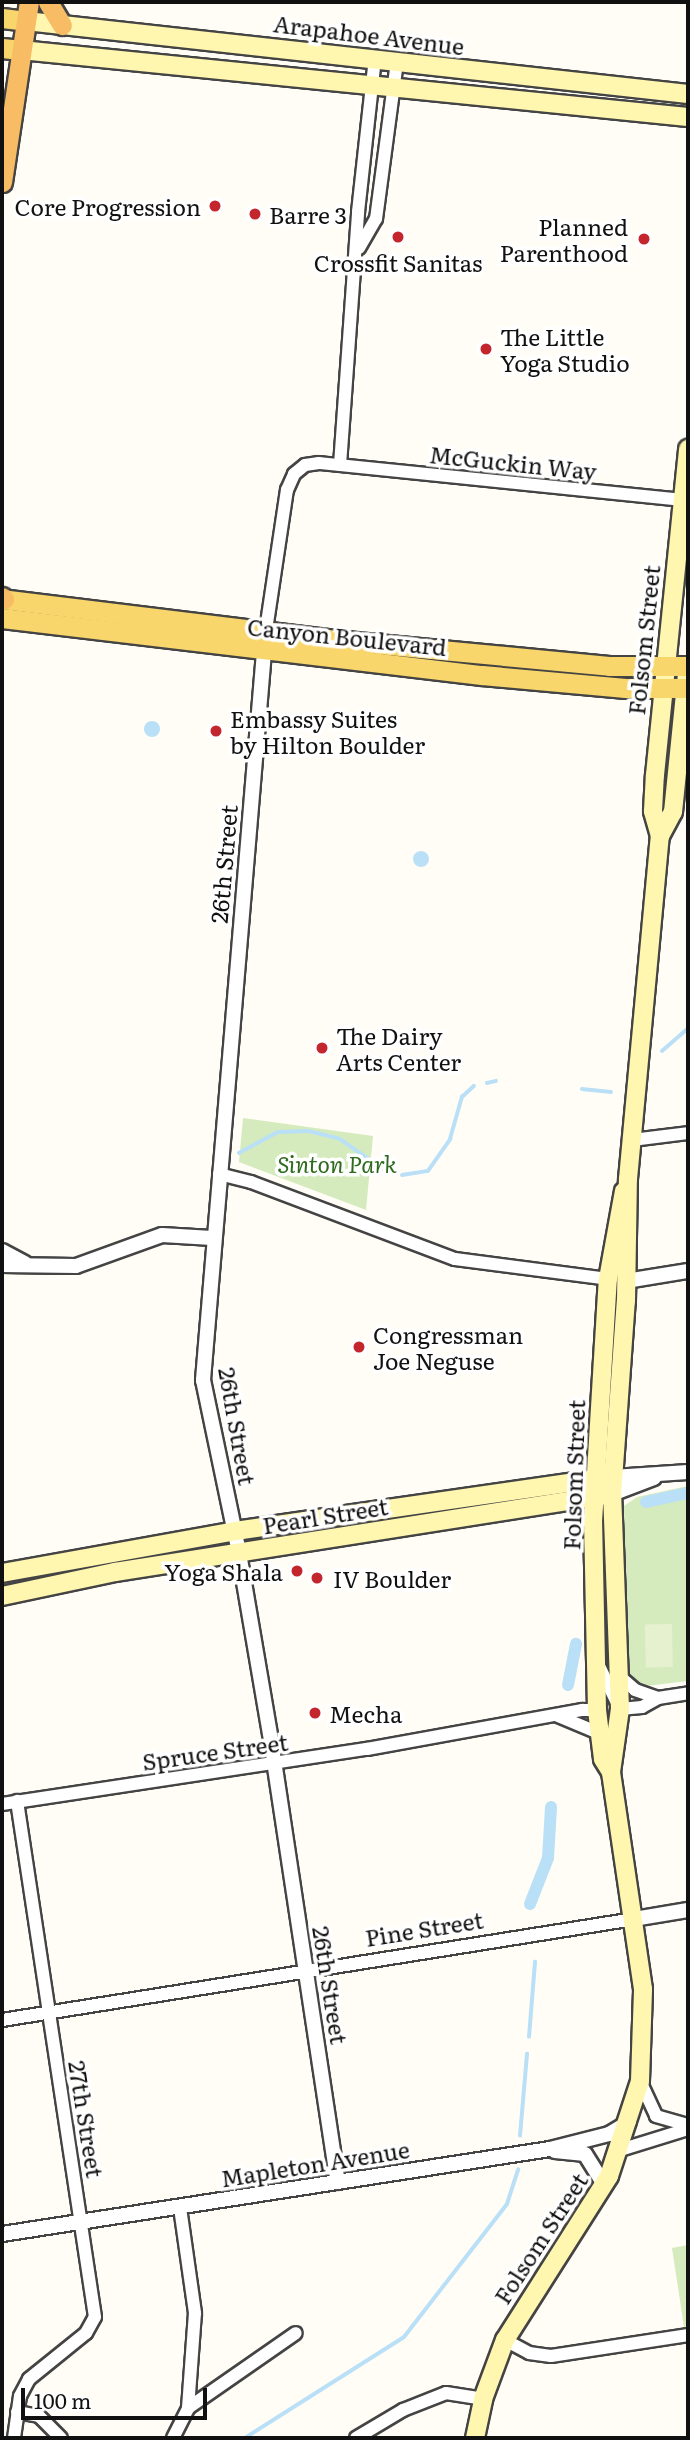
<!DOCTYPE html>
<html>
<head>
<meta charset="utf-8">
<style>
	body { margin:0 }
	#map { position:relative; width:690px; height:2440px; overflow:hidden; background:#fffdf5; font-family:Literata,serif }
	div>[style] { position:absolute }
	.green>* { inset:0; background:#d5ebbd }
	.pitch>* { inset:0; background:#e6f2cf; transform-origin:0 0 }
	.water>* { inset:0; background:#b9e0f7 }
	.round { border-radius:50% }
	.stream>* { height:3.5px; margin:-1.75px; padding:0 1.75px; transform-origin:1.75px; border-radius:1.75px; background:#b9e0f7 }
	.canal>* { height:12px; margin:-6px; padding:0 6px; transform-origin:6px; border-radius:6px; background:#b9e0f7 }
	.roads { filter:drop-shadow(2px 0 #444) drop-shadow(-2px 0 #444) drop-shadow(0 2px #444) drop-shadow(0 -2px #444) }
	.minor>* { height:12px; margin:-6px; padding:0 6px; transform-origin:6px; border-radius:6px; background:#fff }
	.tertiary>* { height:14px; margin:-7px; padding:0 7px; transform-origin:7px; border-radius:7px; background:#fff }
	.secondary>* { height:18px; margin:-9px; padding:0 9px; transform-origin:9px; border-radius:9px; background:#fff6b0 }
	.primary>* { height:19px; margin:-9.5px; padding:0 9.5px; transform-origin:9.5px; border-radius:9.5px; background:#f9d66b }
	.trunk>* { height:19px; margin:-9.5px; padding:0 9.5px; transform-origin:9.5px; border-radius:9.5px; background:#f7bc64 }
	.dots>* { width:19px; height:19px; translate:-50% -50%; box-sizing:border-box; border:4px solid #fff; border-radius:50% }
	span { translate:-50% -50%; white-space:nowrap; text-align:center; line-height:1.15; -webkit-text-stroke:7px #fff; paint-order:stroke }
	.street-label { font-size:23px; color:#111 }
	.poi-label { font-size:23px; color:#111 }
	.right { translate:-100% -50%; text-align:right }
	.left { translate:0 -50%; text-align:left }
	.park-label { font-size:23px; color:#2f6b1f; font-style:italic }
	.frame { position:absolute; inset:0; border:4px solid #111; pointer-events:none }
	.scale { position:absolute; left:21px; top:2388px; width:186px; height:32px; box-sizing:border-box; border:4px solid #111; border-top:0; padding-left:9px; font-size:21px; line-height:24px; white-space:nowrap; color:#111; -webkit-text-stroke:5px #fff; paint-order:stroke }
</style>
</head>
<body>
<div id="map">
	<div class="green">
		<div style="clip-path:polygon(243px 1118px,373px 1136px,366px 1210px,239px 1162px)"></div>
		<div style="clip-path:polygon(688px 1486px,688px 1681px,646px 1686px,627px 1676px,624px 1506px,637px 1497px)"></div>
		<div style="clip-path:polygon(688px 2245px,688px 2326px,684px 2327px,672px 2248px)"></div>
	</div>
	<div class="pitch">
		<div style="left:672px;top:1624px;width:43px;height:27px;rotate:89deg"></div>
	</div>
	<div class="water">
		<div class="round" style="left:144px;top:721px;width:16px;height:16px"></div>
		<div class="round" style="left:413px;top:851px;width:16px;height:16px"></div>
	</div>
	<div class="stream">
		<div style="left:662px;top:1051px;width:35px;rotate:-41deg"></div>
		<div style="left:487px;top:1083px;width:9px;rotate:-13deg"></div>
		<div style="left:582px;top:1089px;width:29px;rotate:6deg"></div>
		<div style="left:239px;top:1153px;width:44px;rotate:-28.3deg"></div>
		<div style="left:278px;top:1132px;width:31px;rotate:-2deg"></div>
		<div style="left:309px;top:1131px;width:32px;rotate:14deg"></div>
		<div style="left:340px;top:1139px;width:52px;rotate:34.9deg"></div>
		<div style="left:402px;top:1175px;width:26px;rotate:-9deg"></div>
		<div style="left:428px;top:1171px;width:39px;rotate:-55deg"></div>
		<div style="left:450px;top:1139px;width:44px;rotate:-74.1deg"></div>
		<div style="left:462px;top:1097px;width:16px;rotate:-43deg"></div>
		<div style="left:529px;top:2037px;width:75px;rotate:-85.4deg"></div>
		<div style="left:520px;top:2136px;width:82px;rotate:-85.1deg"></div>
		<div style="left:245px;top:2438px;width:188px;rotate:-32.4deg"></div>
		<div style="left:404px;top:2337px;width:168px;rotate:-52.2deg"></div>
		<div style="left:507px;top:2204px;width:36px;rotate:-72deg"></div>
	</div>
	<div class="canal">
		<div style="left:646px;top:1502px;width:43px;rotate:-12.1deg"></div>
		<div style="left:568px;top:1685px;width:42px;rotate:-79deg"></div>
		<div style="left:530px;top:1904px;width:49px;rotate:-68.6deg"></div>
		<div style="left:548px;top:1858px;width:51px;rotate:-86.6deg"></div>
	</div>
	<div class="roads">
		<div class="minor">
			<div style="left:359px;top:248px;width:34px;rotate:-60deg"></div>
			<div style="left:376px;top:219px;width:159px;rotate:-82.4deg"></div>
			<div style="left:340px;top:465px;width:254px;rotate:-85.9deg"></div>
			<div style="left:358px;top:212px;width:155px;rotate:-83.7deg"></div>
			<div style="left:266px;top:630px;width:142px;rotate:-81.5deg"></div>
			<div style="left:287px;top:490px;width:17px;rotate:-66deg"></div>
			<div style="left:294px;top:474px;width:14px;rotate:-39deg"></div>
			<div style="left:305px;top:465px;width:14px;rotate:-8deg"></div>
			<div style="left:319px;top:463px;width:365px;rotate:5.8deg"></div>
			<div style="left:632px;top:1140px;width:56px;rotate:-7.1deg"></div>
			<div style="left:219px;top:1174px;width:33px;rotate:14deg"></div>
			<div style="left:251px;top:1182px;width:218px;rotate:20.7deg"></div>
			<div style="left:455px;top:1259px;width:154px;rotate:7.4deg"></div>
			<div style="left:598px;top:1664px;width:50px;rotate:63.9deg"></div>
			<div style="left:620px;top:1709px;width:22px;rotate:-5deg"></div>
			<div style="left:642px;top:1707px;width:18px;rotate:-29deg"></div>
			<div style="left:658px;top:1698px;width:30px;rotate:-9deg"></div>
			<div style="left:618px;top:1675px;width:23px;rotate:41deg"></div>
			<div style="left:635px;top:1690px;width:24px;rotate:19deg"></div>
			<div style="left:558px;top:1716px;width:44px;rotate:22.5deg"></div>
			<div style="left:2px;top:1804px;width:369px;rotate:-8.6deg"></div>
			<div style="left:367px;top:1749px;width:219px;rotate:-10.3deg"></div>
			<div style="left:582px;top:1710px;width:15px"></div>
			<div style="left:597px;top:1710px;width:6px;rotate:59deg"></div>
			<div style="left:2px;top:2020px;width:640px;rotate:-9.08deg"></div>
			<div style="left:640px;top:2081px;width:38px;rotate:65deg"></div>
			<div style="left:656px;top:2116px;width:33px;rotate:16deg"></div>
			<div style="left:620px;top:2150px;width:71px;rotate:-17.2deg"></div>
			<div style="left:505px;top:2340px;width:27px;rotate:28deg"></div>
			<div style="left:529px;top:2353px;width:22px;rotate:8deg"></div>
			<div style="left:551px;top:2356px;width:139px;rotate:-8.7deg"></div>
			<div style="left:188px;top:2408px;width:131px;rotate:-34.8deg"></div>
			<div style="left:17px;top:2412px;width:22px;rotate:10deg"></div>
			<div style="left:39px;top:2416px;width:31px;rotate:45deg"></div>
			<div style="left:14px;top:2438px;width:42px;rotate:-81.9deg"></div>
			<div style="left:20px;top:2396px;width:19px;rotate:-62deg"></div>
			<div style="left:29px;top:2379px;width:73px;rotate:-38.9deg"></div>
			<div style="left:86px;top:2333px;width:18px;rotate:-61deg"></div>
			<div style="left:95px;top:2317px;width:522px;rotate:-98.6deg"></div>
			<div style="left:173px;top:2438px;width:34px;rotate:-63deg"></div>
			<div style="left:188px;top:2408px;width:95px;rotate:-85.8deg"></div>
			<div style="left:195px;top:2313px;width:107px;rotate:-98.1deg"></div>
			<div style="left:356px;top:2438px;width:55px;rotate:-30.8deg"></div>
			<div style="left:403px;top:2410px;width:46px;rotate:-21.6deg"></div>
			<div style="left:446px;top:2393px;width:37px;rotate:9deg"></div>
		</div>
		<div class="tertiary">
			<div style="left:265px;top:640px;width:743px;rotate:94.79deg"></div>
			<div style="left:203px;top:1380px;width:177px;rotate:78.2deg"></div>
			<div style="left:239px;top:1553px;width:191px;rotate:80.3deg"></div>
			<div style="left:271px;top:1741px;width:446px;rotate:81.4deg"></div>
			<div style="left:2px;top:1251px;width:26px;rotate:28deg"></div>
			<div style="left:2px;top:1265px;width:74px;rotate:0.8deg"></div>
			<div style="left:76px;top:1266px;width:91px;rotate:-19.8deg"></div>
			<div style="left:162px;top:1235px;width:50px;rotate:3.4deg"></div>
			<div style="left:626px;top:1281px;width:63px;rotate:-9.2deg"></div>
			<div style="left:613px;top:1477px;width:75px;rotate:-3.8deg"></div>
			<div style="left:612px;top:1494px;width:45px;rotate:-20.9deg"></div>
			<div style="left:634px;top:1919px;width:55px;rotate:-9.5deg"></div>
			<div style="left:555px;top:2151px;width:30px;rotate:6deg"></div>
			<div style="left:585px;top:2154px;width:36px;rotate:58deg"></div>
			<div style="left:2px;top:2234px;width:555px;rotate:-8.82deg"></div>
			<div style="left:550px;top:2149px;width:61px;rotate:-14.3deg"></div>
			<div style="left:609px;top:2134px;width:23px;rotate:-31deg"></div>
		</div>
		<div class="secondary">
			<div style="left:26px;top:21px;width:666px;rotate:6.29deg"></div>
			<div style="left:21px;top:50px;width:670px;rotate:5.74deg"></div>
			<div style="left:660px;top:836px;width:27px;rotate:-62deg"></div>
			<div style="left:673px;top:812px;width:138px;rotate:-84.2deg"></div>
			<div style="left:2px;top:1573px;width:237px;rotate:-10.2deg"></div>
			<div style="left:235px;top:1531px;width:372px;rotate:-8.2deg"></div>
			<div style="left:2px;top:1596px;width:116px;rotate:-12deg"></div>
			<div style="left:115px;top:1572px;width:493px;rotate:-8.9deg"></div>
			<div style="left:611px;top:1772px;width:64px;rotate:-81.9deg"></div>
			<div style="left:620px;top:1709px;width:215px;rotate:-92.1deg"></div>
			<div style="left:612px;top:1494px;width:194px;rotate:-85.9deg"></div>
			<div style="left:626px;top:1301px;width:122px;rotate:-89.1deg"></div>
			<div style="left:628px;top:1179px;width:344px;rotate:-84.7deg"></div>
			<div style="left:660px;top:836px;width:26px;rotate:-106deg"></div>
			<div style="left:653px;top:811px;width:36px;rotate:-87deg"></div>
			<div style="left:655px;top:775px;width:328px;rotate:-84.2deg"></div>
			<div style="left:475px;top:2438px;width:40px;rotate:-78deg"></div>
			<div style="left:483px;top:2399px;width:63px;rotate:-69.6deg"></div>
			<div style="left:505px;top:2340px;width:194px;rotate:-57.6deg"></div>
			<div style="left:609px;top:2176px;width:100px;rotate:-71.9deg"></div>
			<div style="left:640px;top:2081px;width:92px;rotate:-88.1deg"></div>
			<div style="left:643px;top:1989px;width:219px;rotate:-98.4deg"></div>
			<div style="left:611px;top:1772px;width:15px;rotate:-122deg"></div>
			<div style="left:603px;top:1759px;width:49px;rotate:-97deg"></div>
			<div style="left:597px;top:1710px;width:188px;rotate:-91.2deg"></div>
			<div style="left:593px;top:1522px;width:243px;rotate:-86.5deg"></div>
			<div style="left:608px;top:1279px;width:89px;rotate:-79.7deg"></div>
		</div>
		<div class="primary">
			<div style="left:2px;top:18px;width:24px;rotate:7deg"></div>
			<div style="left:2px;top:48px;width:19px;rotate:6deg"></div>
			<div style="left:2px;top:599px;width:347px;rotate:7deg"></div>
			<div style="left:346px;top:641px;width:264px;rotate:5.4deg"></div>
			<div style="left:609px;top:666px;width:79px"></div>
			<div style="left:2px;top:618px;width:483px;rotate:6.8deg"></div>
			<div style="left:482px;top:675px;width:144px;rotate:5.2deg"></div>
			<div style="left:625px;top:688px;width:63px"></div>
		</div>
		<div class="trunk">
			<div style="left:48px;top:2px;width:27px;rotate:59deg"></div>
			<div style="left:2px;top:182px;width:182px;rotate:-81.5deg"></div>
			<div style="left:2px;top:597px;width:3px;rotate:45deg"></div>
		</div>
	</div>
	<div class="dots">
		<div style="left:215px;top:206px;background:#c4262e"></div>
		<div style="left:255px;top:214px;background:#c4262e"></div>
		<div style="left:398px;top:237px;background:#c4262e"></div>
		<div style="left:644px;top:239px;background:#c4262e"></div>
		<div style="left:486px;top:349px;background:#c4262e"></div>
		<div style="left:216px;top:731px;background:#c4262e"></div>
		<div style="left:322px;top:1048px;background:#c4262e"></div>
		<div style="left:359px;top:1347px;background:#c4262e"></div>
		<div style="left:297px;top:1571px;background:#c4262e"></div>
		<div style="left:317px;top:1578px;background:#c4262e"></div>
		<div style="left:315px;top:1713px;background:#c4262e"></div>
	</div>
	<div class="street-label">
		<span style="left:369px;top:34px;rotate:7deg">Arapahoe Avenue</span>
		<span style="left:513px;top:462px;rotate:6deg">McGuckin Way</span>
		<span style="left:347px;top:636px;rotate:6deg">Canyon Boulevard</span>
		<span style="left:643px;top:640px;rotate:-84deg">Folsom Street</span>
		<span style="left:223px;top:864px;rotate:-85deg">26th Street</span>
		<span style="left:238px;top:1426px;rotate:80deg">26th Street</span>
		<span style="left:573px;top:1475px;rotate:-88deg">Folsom Street</span>
		<span style="left:325px;top:1515px;rotate:-9deg">Pearl Street</span>
		<span style="left:215px;top:1751px;rotate:-8deg">Spruce Street</span>
		<span style="left:424px;top:1928px;rotate:-9deg">Pine Street</span>
		<span style="left:331px;top:1985px;rotate:81deg">26th Street</span>
		<span style="left:87px;top:2119px;rotate:81deg">27th Street</span>
		<span style="left:315px;top:2163px;rotate:-9deg">Mapleton Avenue</span>
		<span style="left:540px;top:2238px;rotate:-57deg">Folsom Street</span>
	</div>
	<div class="poi-label">
		<span class="right" style="left:201px;top:206px">Core Progression</span>
		<span class="left" style="left:269px;top:214px">Barre 3</span>
		<span class="right" style="left:628px;top:239px">Planned<br>Parenthood</span>
		<span style="left:398px;top:262px">Crossfit Sanitas</span>
		<span class="left" style="left:500px;top:349px">The Little<br>Yoga Studio</span>
		<span class="left" style="left:230px;top:731px">Embassy Suites<br>by Hilton Boulder</span>
		<span class="left" style="left:336px;top:1048px">The Dairy<br>Arts Center</span>
		<span class="left" style="left:373px;top:1347px">Congressman<br>Joe Neguse</span>
		<span class="right" style="left:283px;top:1571px">Yoga Shala</span>
		<span class="left" style="left:333px;top:1578px">IV Boulder</span>
		<span class="left" style="left:329px;top:1713px">Mecha</span>
	</div>
	<div class="park-label">
		<span style="left:337px;top:1163px">Sinton Park</span>
	</div>
	<div class="frame"></div>
	<div class="scale">100 m</div>
</div>
</body>
</html>
